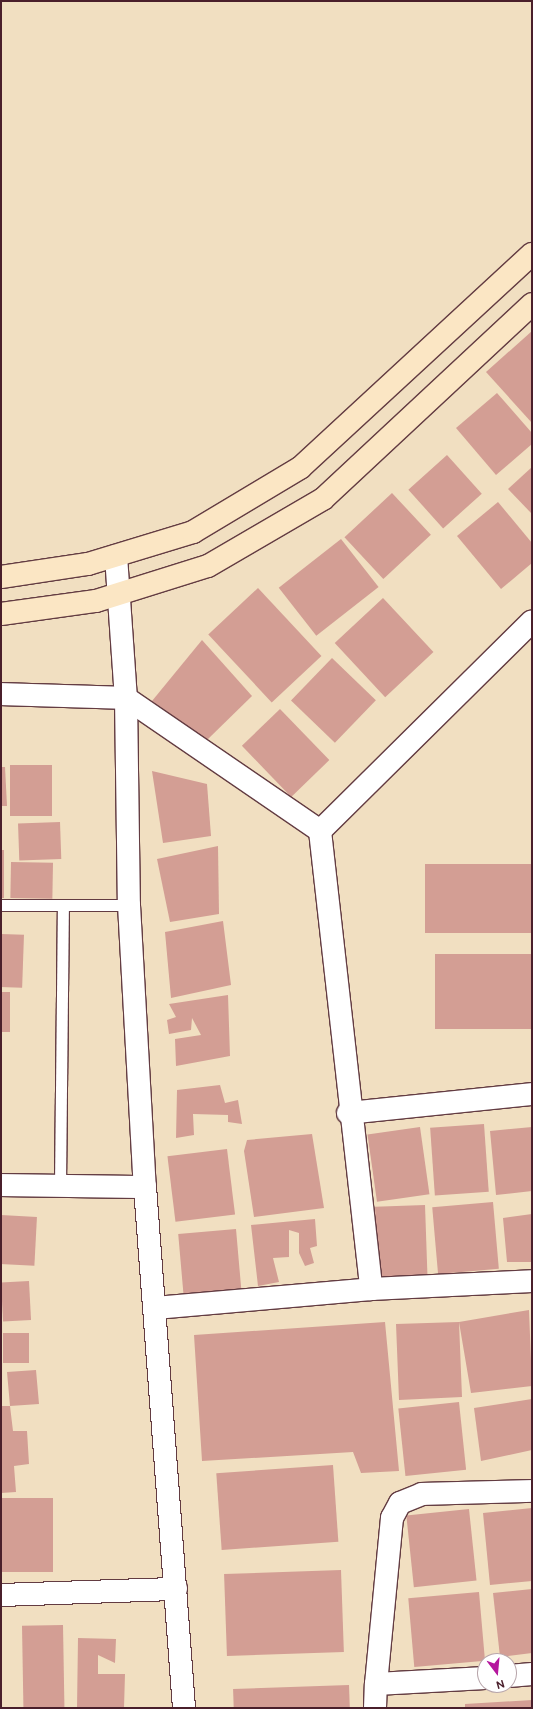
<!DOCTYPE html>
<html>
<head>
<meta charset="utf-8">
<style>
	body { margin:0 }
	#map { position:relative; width:533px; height:1709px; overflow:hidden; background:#f1dfc1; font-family:"Balsamiq Sans",sans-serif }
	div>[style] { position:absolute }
	.building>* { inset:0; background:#d39e94; transform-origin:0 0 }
	.roads { filter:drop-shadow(1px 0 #633c42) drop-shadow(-1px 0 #633c42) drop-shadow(0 1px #633c42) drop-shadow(0 -1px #633c42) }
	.lane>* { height:11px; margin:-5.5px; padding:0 5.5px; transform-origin:5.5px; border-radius:5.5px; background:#fff }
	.street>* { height:22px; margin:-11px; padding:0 11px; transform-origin:11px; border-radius:11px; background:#fff }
	.secondary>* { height:22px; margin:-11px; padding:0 11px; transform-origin:11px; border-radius:11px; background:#fbe6c4 }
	span { translate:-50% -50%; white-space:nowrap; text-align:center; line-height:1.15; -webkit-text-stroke:3px #fff; paint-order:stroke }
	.frame { position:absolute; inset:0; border:2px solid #4a1f2b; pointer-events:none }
	.north { position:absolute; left:477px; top:1653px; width:40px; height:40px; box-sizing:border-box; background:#fff; border:1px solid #b7a5aa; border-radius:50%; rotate:164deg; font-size:11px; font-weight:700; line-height:16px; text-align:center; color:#4a1f2b }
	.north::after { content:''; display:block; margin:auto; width:14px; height:18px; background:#b5179e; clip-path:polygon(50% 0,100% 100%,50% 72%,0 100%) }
</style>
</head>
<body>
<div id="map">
	<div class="building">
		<div style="clip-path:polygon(532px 331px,532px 423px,486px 372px)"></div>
		<div style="clip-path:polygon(497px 393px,532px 433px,532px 444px,496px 475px,456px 428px)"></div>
		<div style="left:447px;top:455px;width:52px;height:52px;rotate:48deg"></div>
		<div style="clip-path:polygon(532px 467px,532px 514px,508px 489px)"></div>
		<div style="left:392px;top:493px;width:57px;height:65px;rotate:47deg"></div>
		<div style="clip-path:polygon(498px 502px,532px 543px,532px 563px,501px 589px,457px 536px)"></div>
		<div style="left:341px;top:539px;width:61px;height:79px;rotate:52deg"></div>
		<div style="left:258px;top:588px;width:93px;height:68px;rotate:47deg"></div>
		<div style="left:383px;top:598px;width:74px;height:66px;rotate:47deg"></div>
		<div style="clip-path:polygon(202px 640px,252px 696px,207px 740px,152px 701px)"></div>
		<div style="left:332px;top:658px;width:61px;height:59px;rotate:44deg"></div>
		<div style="left:280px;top:709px;width:71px;height:53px;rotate:46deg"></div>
		<div style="left:10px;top:765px;width:42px;height:51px"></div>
		<div style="clip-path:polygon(1px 767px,5px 767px,7px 806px,1px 806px)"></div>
		<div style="clip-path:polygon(152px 771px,207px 784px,211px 836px,163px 843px)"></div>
		<div style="left:60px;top:822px;width:37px;height:42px;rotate:88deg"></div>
		<div style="clip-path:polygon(218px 846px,219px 914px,170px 922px,157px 859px)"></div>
		<div style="left:1px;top:850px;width:3px;height:48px"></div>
		<div style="left:11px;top:862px;width:42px;height:36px;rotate:1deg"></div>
		<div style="left:532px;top:864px;width:69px;height:107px;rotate:90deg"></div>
		<div style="clip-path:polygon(223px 921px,231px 985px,171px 998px,165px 932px)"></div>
		<div style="left:1px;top:934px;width:23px;height:53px;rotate:2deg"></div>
		<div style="left:532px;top:954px;width:75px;height:97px;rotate:90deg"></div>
		<div style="left:1px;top:992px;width:9px;height:40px"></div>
		<div style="clip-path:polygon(228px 995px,230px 1056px,176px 1066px,175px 1039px,201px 1035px,192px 1018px,191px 1030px,169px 1034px,167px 1020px,176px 1017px,169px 1004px)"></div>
		<div style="clip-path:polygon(220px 1085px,225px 1103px,238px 1100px,242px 1124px,228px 1122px,228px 1115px,193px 1114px,194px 1135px,176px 1138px,177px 1090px)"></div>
		<div style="left:484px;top:1124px;width:68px;height:54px;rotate:86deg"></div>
		<div style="left:420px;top:1127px;width:68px;height:53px;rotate:82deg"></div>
		<div style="clip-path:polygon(532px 1127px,532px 1191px,496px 1195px,490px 1131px)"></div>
		<div style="clip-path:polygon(312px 1134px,324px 1208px,254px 1217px,244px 1151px,247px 1140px)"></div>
		<div style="left:227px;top:1149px;width:66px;height:60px;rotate:83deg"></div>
		<div style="left:493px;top:1202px;width:67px;height:61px;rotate:85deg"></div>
		<div style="left:425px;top:1205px;width:72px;height:50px;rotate:88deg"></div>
		<div style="clip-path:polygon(532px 1214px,532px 1262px,507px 1262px,503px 1218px)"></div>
		<div style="left:1px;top:1215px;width:36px;height:49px;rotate:3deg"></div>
		<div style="clip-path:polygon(315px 1219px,317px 1246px,310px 1248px,314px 1263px,305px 1266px,299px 1253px,299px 1233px,289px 1230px,289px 1257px,273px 1258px,279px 1282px,258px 1286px,251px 1225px)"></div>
		<div style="left:236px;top:1229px;width:60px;height:58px;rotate:85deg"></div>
		<div style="left:29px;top:1281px;width:39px;height:28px;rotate:87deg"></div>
		<div style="clip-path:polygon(529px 1310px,532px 1386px,471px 1393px,459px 1322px,462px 1397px,399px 1400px,396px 1324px,459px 1322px)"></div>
		<div style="clip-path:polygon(385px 1322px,399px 1471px,361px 1473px,353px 1452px,202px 1461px,194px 1335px)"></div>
		<div style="left:3px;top:1333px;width:26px;height:30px"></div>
		<div style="clip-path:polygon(36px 1370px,39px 1404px,10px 1406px,13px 1431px,27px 1431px,29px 1464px,14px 1466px,16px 1492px,1px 1493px,1px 1406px,10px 1406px,7px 1372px)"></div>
		<div style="clip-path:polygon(532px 1399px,532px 1450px,481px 1461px,474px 1408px)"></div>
		<div style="left:459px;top:1402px;width:68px;height:61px;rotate:84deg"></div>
		<div style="left:333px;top:1465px;width:77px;height:117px;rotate:86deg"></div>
		<div style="left:53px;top:1498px;width:74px;height:52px;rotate:90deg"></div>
		<div style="clip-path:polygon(532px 1508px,532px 1581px,490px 1585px,483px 1513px)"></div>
		<div style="left:469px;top:1509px;width:72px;height:63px;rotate:84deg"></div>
		<div style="left:341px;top:1570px;width:82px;height:117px;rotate:88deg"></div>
		<div style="clip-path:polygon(532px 1589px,532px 1653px,500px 1657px,493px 1593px)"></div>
		<div style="left:479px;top:1592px;width:69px;height:71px;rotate:85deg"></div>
		<div style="left:63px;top:1625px;width:83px;height:41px;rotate:89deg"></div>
		<div style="clip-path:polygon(78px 1638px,116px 1639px,115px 1663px,98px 1655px,98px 1674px,125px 1674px,124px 1708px,77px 1708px)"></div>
		<div style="left:349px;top:1685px;width:23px;height:116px;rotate:88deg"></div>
		<div style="clip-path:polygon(532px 1700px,532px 1708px,465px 1708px,465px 1704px)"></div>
	</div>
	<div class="roads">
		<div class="lane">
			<div style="left:1px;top:905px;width:128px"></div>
			<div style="left:60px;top:1185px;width:279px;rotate:-89.4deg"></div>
		</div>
		<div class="street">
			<div style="left:116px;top:556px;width:142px;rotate:86deg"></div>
			<div style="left:126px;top:698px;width:207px;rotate:89.2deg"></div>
			<div style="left:129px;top:905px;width:282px;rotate:86.8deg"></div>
			<div style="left:145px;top:1187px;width:522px;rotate:85.72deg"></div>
			<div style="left:1px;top:694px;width:125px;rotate:1.8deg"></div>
			<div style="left:126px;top:698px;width:235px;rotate:34.4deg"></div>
			<div style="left:320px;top:831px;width:298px;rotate:-44.7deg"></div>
			<div style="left:320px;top:831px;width:461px;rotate:83.6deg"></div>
			<div style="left:348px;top:1113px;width:185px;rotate:-5.9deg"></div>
			<div style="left:1px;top:1185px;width:144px;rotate:0.8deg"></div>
			<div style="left:155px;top:1308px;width:217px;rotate:-5deg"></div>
			<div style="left:371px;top:1289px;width:161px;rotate:-2.8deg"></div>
			<div style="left:1px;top:1595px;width:175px;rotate:-2deg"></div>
			<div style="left:509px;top:1676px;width:23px;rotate:-5deg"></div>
			<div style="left:485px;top:1678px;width:109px;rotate:176.8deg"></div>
			<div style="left:376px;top:1684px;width:167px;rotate:-84.5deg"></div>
			<div style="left:392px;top:1518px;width:17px;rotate:-62deg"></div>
			<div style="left:400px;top:1503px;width:24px;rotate:-22deg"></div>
			<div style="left:422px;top:1494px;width:110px;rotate:-1.6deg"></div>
			<div style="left:375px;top:1708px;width:24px;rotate:-88deg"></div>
		</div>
		<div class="secondary">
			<div style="left:1px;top:577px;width:88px;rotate:-8.5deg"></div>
			<div style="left:88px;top:564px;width:110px;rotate:-16.9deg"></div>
			<div style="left:193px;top:532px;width:125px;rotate:-30.9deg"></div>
			<div style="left:300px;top:468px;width:316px;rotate:-42.7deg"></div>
			<div style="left:1px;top:614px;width:96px;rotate:-7.8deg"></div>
			<div style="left:96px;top:601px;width:117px;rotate:-17.4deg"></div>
			<div style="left:208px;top:566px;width:133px;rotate:-30.2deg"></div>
			<div style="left:323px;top:499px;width:286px;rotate:-43deg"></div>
		</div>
	</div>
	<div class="frame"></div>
	<div class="north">N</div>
</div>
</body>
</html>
